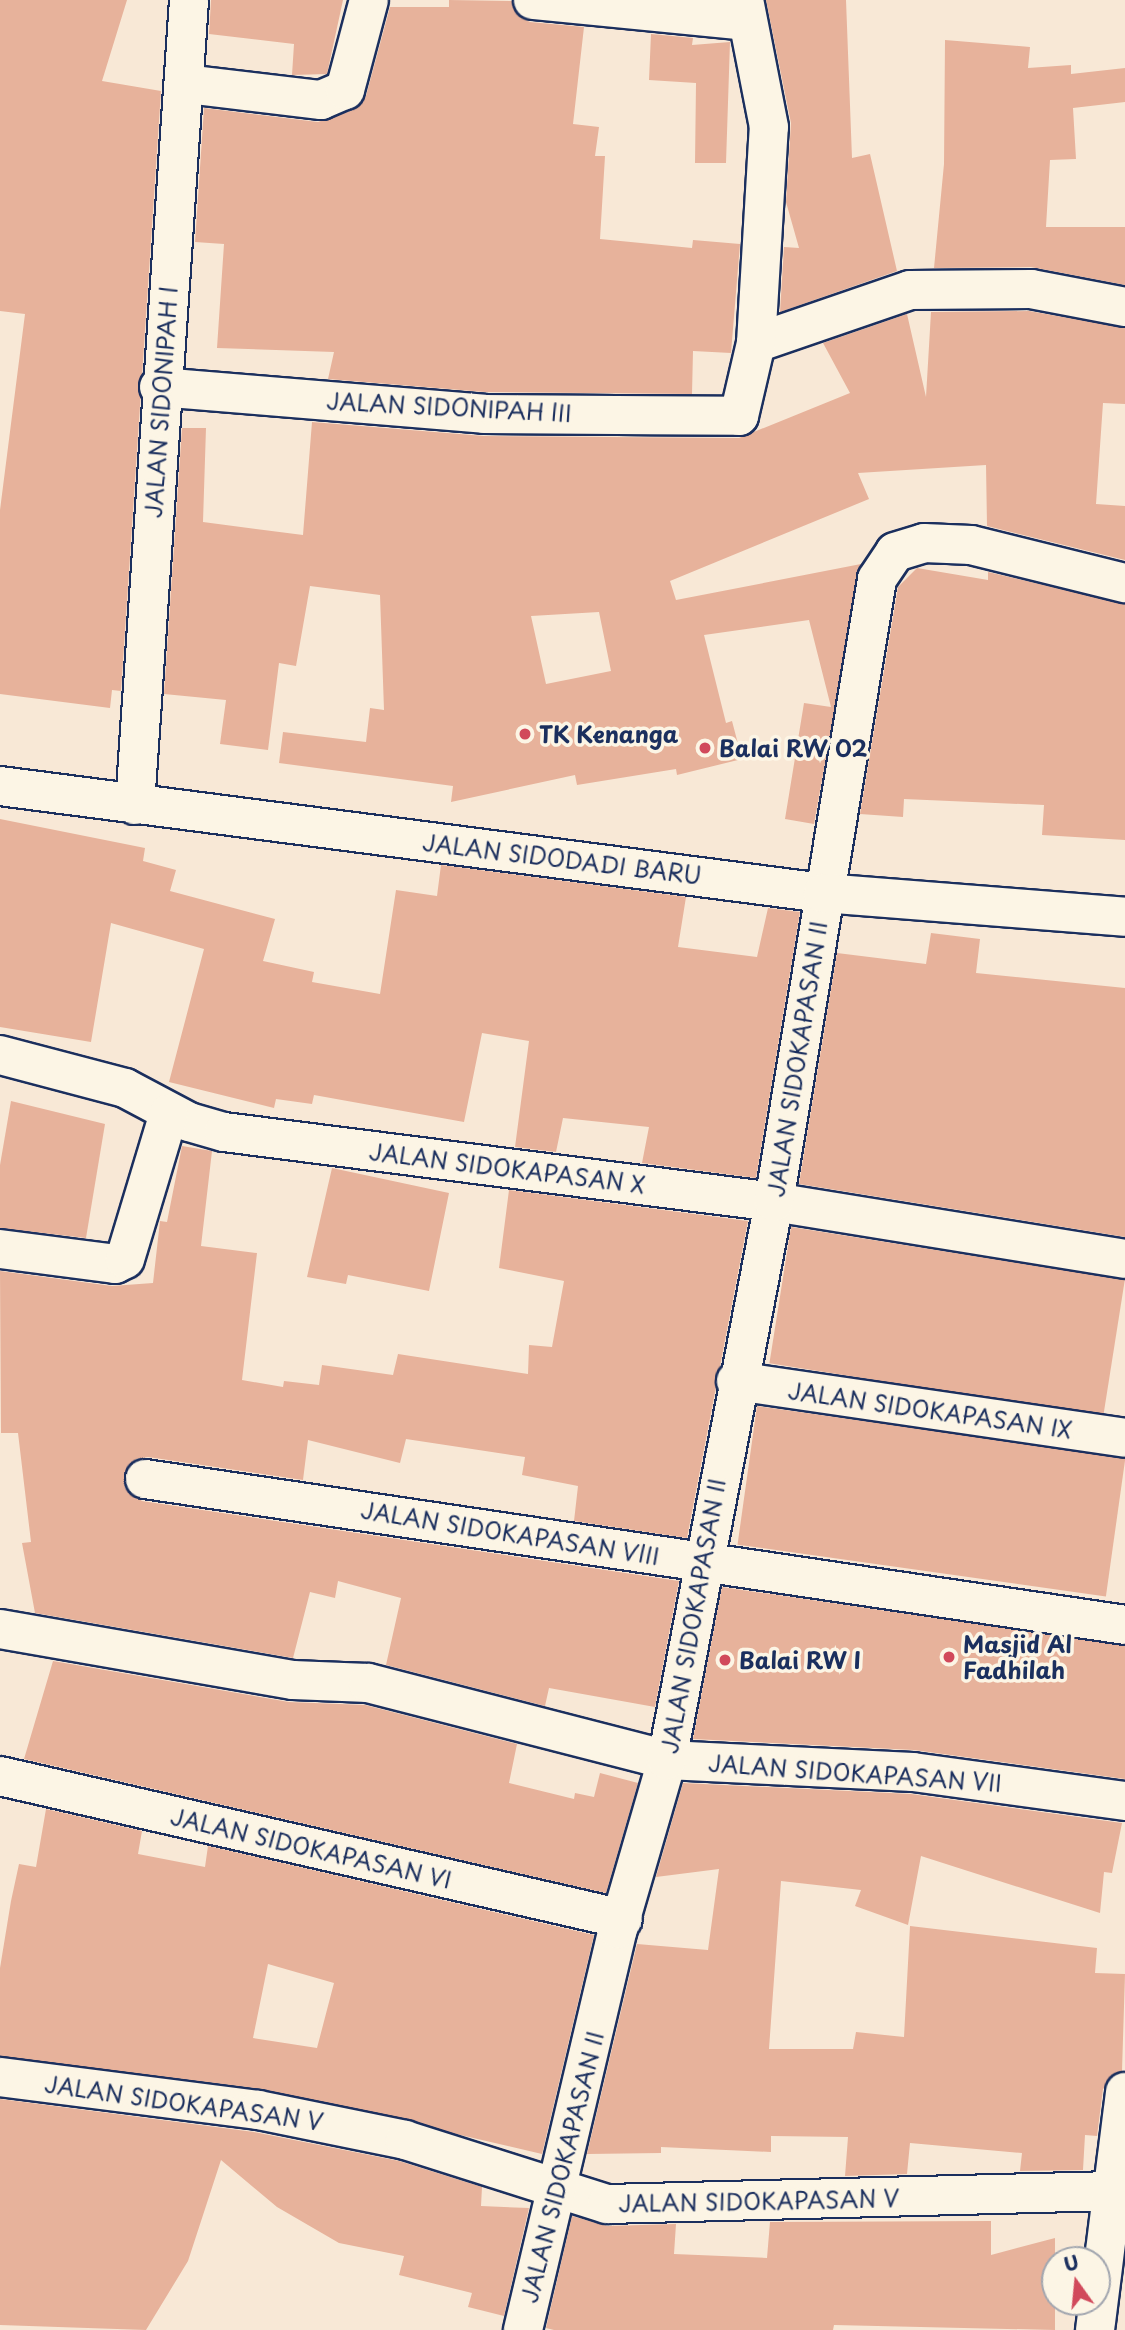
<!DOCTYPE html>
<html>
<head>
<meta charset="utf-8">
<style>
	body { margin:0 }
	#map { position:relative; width:1125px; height:2330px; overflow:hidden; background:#f8e8d6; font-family:"Playpen Sans",sans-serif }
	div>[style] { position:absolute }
	.building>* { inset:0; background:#e7b29b; transform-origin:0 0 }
	.roads { filter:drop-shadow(2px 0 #1b2f5e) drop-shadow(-2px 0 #1b2f5e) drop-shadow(0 2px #1b2f5e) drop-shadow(0 -2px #1b2f5e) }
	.minor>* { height:38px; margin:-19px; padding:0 19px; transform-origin:19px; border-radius:19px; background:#fcf5e5 }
	.tertiary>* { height:38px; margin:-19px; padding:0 19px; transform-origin:19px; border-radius:19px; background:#fcf5e5 }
	.dots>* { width:19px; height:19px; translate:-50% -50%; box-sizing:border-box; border:4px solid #fcf5e5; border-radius:50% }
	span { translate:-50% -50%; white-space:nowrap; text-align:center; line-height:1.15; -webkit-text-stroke:7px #fcf5e5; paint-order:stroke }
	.street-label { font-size:23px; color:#1b2f5e }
	.poi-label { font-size:23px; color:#1b2f5e; font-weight:700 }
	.left { translate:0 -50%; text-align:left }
	.north { position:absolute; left:1041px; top:2246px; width:70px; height:70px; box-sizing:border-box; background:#fcf5e5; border:2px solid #a2a6af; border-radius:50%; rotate:345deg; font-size:19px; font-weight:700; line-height:28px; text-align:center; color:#1b2f5e }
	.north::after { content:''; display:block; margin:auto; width:24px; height:32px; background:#d1495b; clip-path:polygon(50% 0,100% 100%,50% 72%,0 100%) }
</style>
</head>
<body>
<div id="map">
	<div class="building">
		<div style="clip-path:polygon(0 0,127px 0,102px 81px,161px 91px,121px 691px,112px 690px,110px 708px,0 694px,0 510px,25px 314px,0 311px)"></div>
		<div style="clip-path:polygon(211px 0,343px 0,327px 74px,292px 75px,294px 44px,209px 34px)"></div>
		<div style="clip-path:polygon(449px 0,512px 1px,520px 17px,530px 22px,584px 27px,573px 124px,599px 127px,595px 156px,605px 156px,600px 239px,692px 248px,693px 240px,740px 244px,731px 353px,693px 351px,692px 394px,485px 392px,328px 379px,334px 352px,217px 348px,224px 244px,195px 242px,204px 108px,318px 122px,353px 110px,366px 96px,390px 7px,449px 7px)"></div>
		<div style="clip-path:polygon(766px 0,846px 0,852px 158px,870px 154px,897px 271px,780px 312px,784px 247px,799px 248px,786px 202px,791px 123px)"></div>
		<div style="clip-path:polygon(651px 34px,693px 38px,692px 45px,730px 42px,726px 163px,695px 163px,696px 83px,649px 80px)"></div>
		<div style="clip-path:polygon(945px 40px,1030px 47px,1028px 68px,1071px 65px,1071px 74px,1125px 68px,1125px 102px,1073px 108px,1076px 159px,1050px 160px,1046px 227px,1125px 227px,1125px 285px,1031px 267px,934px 268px,944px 164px)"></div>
		<div style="clip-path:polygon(evenodd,1029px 311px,1125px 328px,1125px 404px,1103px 403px,1096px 504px,1125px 506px,1125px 560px,987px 526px,986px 465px,858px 473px,869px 499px,670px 581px,676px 600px,861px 564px,814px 824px,785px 819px,804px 703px,831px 707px,809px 620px,704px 635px,726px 723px,732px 721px,742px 759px,677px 775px,676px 769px,577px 785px,575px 775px,451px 802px,453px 786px,279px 763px,283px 732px,366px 742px,370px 708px,384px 710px,380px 595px,310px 586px,296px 666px,279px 663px,268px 750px,220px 744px,226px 700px,164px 694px,182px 428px,206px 428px,203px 522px,303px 535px,312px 422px,484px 436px,739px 438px,850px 393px,823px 343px,907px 314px,926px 397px,931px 312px,1029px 311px,599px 612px,611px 671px,546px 684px,531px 616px,599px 612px)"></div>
		<div style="clip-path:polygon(917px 568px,988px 580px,988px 572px,1125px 604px,1125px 840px,1042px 835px,1044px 805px,904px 799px,903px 817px,860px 814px,898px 587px)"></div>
		<div style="clip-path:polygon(0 819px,145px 848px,143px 861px,176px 870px,170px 891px,275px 919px,263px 961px,314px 972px,312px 982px,380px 994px,396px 890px,437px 896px,441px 865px,686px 897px,678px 947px,757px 957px,768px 908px,800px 912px,756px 1178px,642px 1163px,649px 1127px,563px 1118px,556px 1152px,515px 1147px,529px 1041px,482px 1033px,464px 1122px,314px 1095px,312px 1104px,276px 1099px,274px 1108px,169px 1082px,204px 949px,111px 923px,91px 1042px,0 1027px)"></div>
		<div style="clip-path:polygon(931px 933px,980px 939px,976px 973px,1125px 988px,1125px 1237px,799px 1184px,837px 953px,926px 964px)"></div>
		<div style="clip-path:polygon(11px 1101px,105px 1124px,86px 1238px,0 1228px,0 1165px)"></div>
		<div style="clip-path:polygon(182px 1146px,212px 1151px,201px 1246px,257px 1253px,242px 1380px,283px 1387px,284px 1381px,319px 1385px,322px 1365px,393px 1375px,398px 1354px,528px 1374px,529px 1345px,552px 1347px,564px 1281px,499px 1268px,509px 1190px,748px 1221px,687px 1538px,574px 1521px,578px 1486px,522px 1475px,525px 1457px,406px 1439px,400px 1463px,308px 1440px,303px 1480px,148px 1457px,136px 1459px,124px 1475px,125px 1488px,142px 1501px,679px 1581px,655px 1707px,549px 1688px,545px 1706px,386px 1665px,401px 1598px,338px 1581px,335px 1598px,310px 1592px,293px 1658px,35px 1613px,22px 1543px,31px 1542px,18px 1433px,1px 1433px,0 1271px,112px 1286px,153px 1283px,160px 1221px,167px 1222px)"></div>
		<div style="clip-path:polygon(332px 1168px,449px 1193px,429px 1291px,348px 1275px,346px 1284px,307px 1277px)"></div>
		<div style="left:791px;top:1227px;width:338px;height:138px;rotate:9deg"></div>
		<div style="left:757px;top:1406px;width:372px;height:140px;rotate:8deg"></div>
		<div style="clip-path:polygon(722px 1587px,1125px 1646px,1125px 1779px,914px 1750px,693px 1739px)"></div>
		<div style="clip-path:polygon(53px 1661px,289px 1702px,365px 1705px,517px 1744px,509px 1783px,574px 1799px,575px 1793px,594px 1797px,600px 1773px,638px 1783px,606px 1893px,24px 1759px)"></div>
		<div style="clip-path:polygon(683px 1783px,911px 1794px,1122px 1823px,1112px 1873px,1104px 1872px,1100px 1913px,921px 1856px,908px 1925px,855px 1906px,861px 1890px,781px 1881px,769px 2049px,853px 2049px,856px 2032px,904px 2037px,910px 1926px,1097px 1948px,1095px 1973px,1125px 1974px,1122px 2071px,1103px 2089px,1097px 2136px,1085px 2135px,1083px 2170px,1020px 2171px,1022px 2153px,910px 2143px,907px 2174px,845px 2176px,848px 2137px,771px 2136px,771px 2152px,661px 2147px,661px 2153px,587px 2154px,637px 1944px,708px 1950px,719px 1869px,656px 1877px)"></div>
		<div style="clip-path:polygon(evenodd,46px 1809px,142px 1831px,138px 1854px,205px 1867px,208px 1846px,594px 1935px,542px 2154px,262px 2089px,0 2056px,0 1968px,11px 1901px,19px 1864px,36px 1867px,46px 1809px,268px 1964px,334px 1983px,317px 2048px,253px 2038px,268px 1964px)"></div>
		<div style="clip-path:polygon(0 2099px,254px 2132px,399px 2161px,482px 2187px,481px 2206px,529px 2208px,504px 2316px,468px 2307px,472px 2293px,399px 2275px,404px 2256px,339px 2243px,277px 2207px,221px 2160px,188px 2261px,146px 2330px,0 2325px)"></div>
		<div style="clip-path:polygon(572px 2216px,607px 2226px,676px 2224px,674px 2254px,767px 2258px,770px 2222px,991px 2221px,991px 2255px,1055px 2238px,1055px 2330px,834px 2325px,833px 2330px,554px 2330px,546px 2328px)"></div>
	</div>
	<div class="roads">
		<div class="minor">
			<div style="left:533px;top:0;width:215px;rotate:5.6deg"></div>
			<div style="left:186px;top:84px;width:136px;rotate:6.8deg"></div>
			<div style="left:321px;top:100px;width:26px;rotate:-23deg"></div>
			<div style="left:345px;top:90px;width:93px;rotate:-75.1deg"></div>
			<div style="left:756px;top:343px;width:163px;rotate:-19deg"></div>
			<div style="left:910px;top:290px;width:121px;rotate:-0.5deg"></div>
			<div style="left:1031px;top:289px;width:96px;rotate:10.8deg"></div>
			<div style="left:159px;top:387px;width:326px;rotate:4.7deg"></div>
			<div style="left:484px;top:414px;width:255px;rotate:0.4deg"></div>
			<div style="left:739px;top:416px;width:75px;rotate:-76.9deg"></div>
			<div style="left:756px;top:343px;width:216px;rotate:-86.6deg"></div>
			<div style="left:769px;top:127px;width:129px;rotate:-101.1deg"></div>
			<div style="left:135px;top:805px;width:807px;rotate:-86.16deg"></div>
			<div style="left:0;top:1055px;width:129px;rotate:14.8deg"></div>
			<div style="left:125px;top:1088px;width:72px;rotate:28deg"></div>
			<div style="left:189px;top:1122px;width:36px;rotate:16deg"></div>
			<div style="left:224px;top:1132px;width:554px;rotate:7.25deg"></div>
			<div style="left:774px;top:1202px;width:356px;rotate:9.2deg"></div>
			<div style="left:0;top:1249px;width:116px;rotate:7.4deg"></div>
			<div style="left:115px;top:1264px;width:11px;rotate:-27deg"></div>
			<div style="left:125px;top:1259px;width:152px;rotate:-73.2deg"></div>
			<div style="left:736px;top:1381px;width:393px;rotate:8.3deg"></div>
			<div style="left:145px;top:1479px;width:991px;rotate:8.47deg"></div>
			<div style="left:0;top:1629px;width:297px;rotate:9.9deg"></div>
			<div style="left:293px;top:1680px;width:75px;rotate:2.3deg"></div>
			<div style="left:368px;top:1683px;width:309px;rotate:14.4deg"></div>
			<div style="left:667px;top:1760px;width:246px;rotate:2.8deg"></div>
			<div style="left:913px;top:1772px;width:214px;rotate:7.8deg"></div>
			<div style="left:0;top:1776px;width:639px;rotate:12.93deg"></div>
			<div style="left:0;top:2077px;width:260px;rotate:7.3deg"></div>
			<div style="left:258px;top:2110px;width:150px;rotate:11.5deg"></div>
			<div style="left:405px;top:2140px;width:212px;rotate:17.6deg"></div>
			<div style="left:607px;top:2204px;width:505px;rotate:-1.47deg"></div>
			<div style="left:523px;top:2330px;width:412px;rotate:-76.7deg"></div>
			<div style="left:618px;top:1929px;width:176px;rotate:-73.8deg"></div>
			<div style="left:667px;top:1760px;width:568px;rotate:-79.14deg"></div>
			<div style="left:774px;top:1202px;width:631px;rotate:-80.61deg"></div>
			<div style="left:877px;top:579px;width:32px;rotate:-56deg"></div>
			<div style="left:895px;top:552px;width:30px;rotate:-17deg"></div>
			<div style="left:924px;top:543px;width:47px;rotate:2.4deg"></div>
			<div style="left:971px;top:545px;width:159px;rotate:13.9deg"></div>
			<div style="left:1095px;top:2330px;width:240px;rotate:-82.8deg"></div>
		</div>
		<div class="tertiary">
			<div style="left:0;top:786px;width:830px;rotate:7.41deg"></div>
			<div style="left:823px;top:893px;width:303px;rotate:4.5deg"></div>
		</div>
	</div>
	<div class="dots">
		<div style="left:525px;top:734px;background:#d1495b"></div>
		<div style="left:705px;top:748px;background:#d1495b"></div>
		<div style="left:949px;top:1657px;background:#d1495b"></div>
		<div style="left:725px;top:1660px;background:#d1495b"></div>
	</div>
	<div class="street-label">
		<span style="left:161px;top:402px;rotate:-86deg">JALAN SIDONIPAH I</span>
		<span style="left:449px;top:407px;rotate:3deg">JALAN SIDONIPAH III</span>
		<span style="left:562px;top:859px;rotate:7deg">JALAN SIDODADI BARU</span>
		<span style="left:797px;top:1059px;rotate:-81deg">JALAN SIDOKAPASAN II</span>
		<span style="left:507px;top:1168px;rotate:7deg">JALAN SIDOKAPASAN X</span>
		<span style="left:930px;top:1410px;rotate:8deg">JALAN SIDOKAPASAN IX</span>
		<span style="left:510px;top:1533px;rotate:9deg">JALAN SIDOKAPASAN VIII</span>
		<span style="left:693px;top:1616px;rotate:-80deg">JALAN SIDOKAPASAN II</span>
		<span style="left:855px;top:1773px;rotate:4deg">JALAN SIDOKAPASAN VII</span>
		<span style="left:311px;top:1848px;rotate:13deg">JALAN SIDOKAPASAN VI</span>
		<span style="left:184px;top:2103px;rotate:8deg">JALAN SIDOKAPASAN V</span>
		<span style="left:562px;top:2167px;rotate:-76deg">JALAN SIDOKAPASAN II</span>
		<span style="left:759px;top:2201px;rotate:-1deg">JALAN SIDOKAPASAN V</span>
	</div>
	<div class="poi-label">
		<span class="left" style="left:539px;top:734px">TK Kenanga</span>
		<span class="left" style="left:719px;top:748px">Balai RW 02</span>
		<span class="left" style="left:963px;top:1657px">Masjid Al<br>Fadhilah</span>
		<span class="left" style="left:739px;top:1660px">Balai RW I</span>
	</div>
	<div class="north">U</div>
</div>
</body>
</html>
